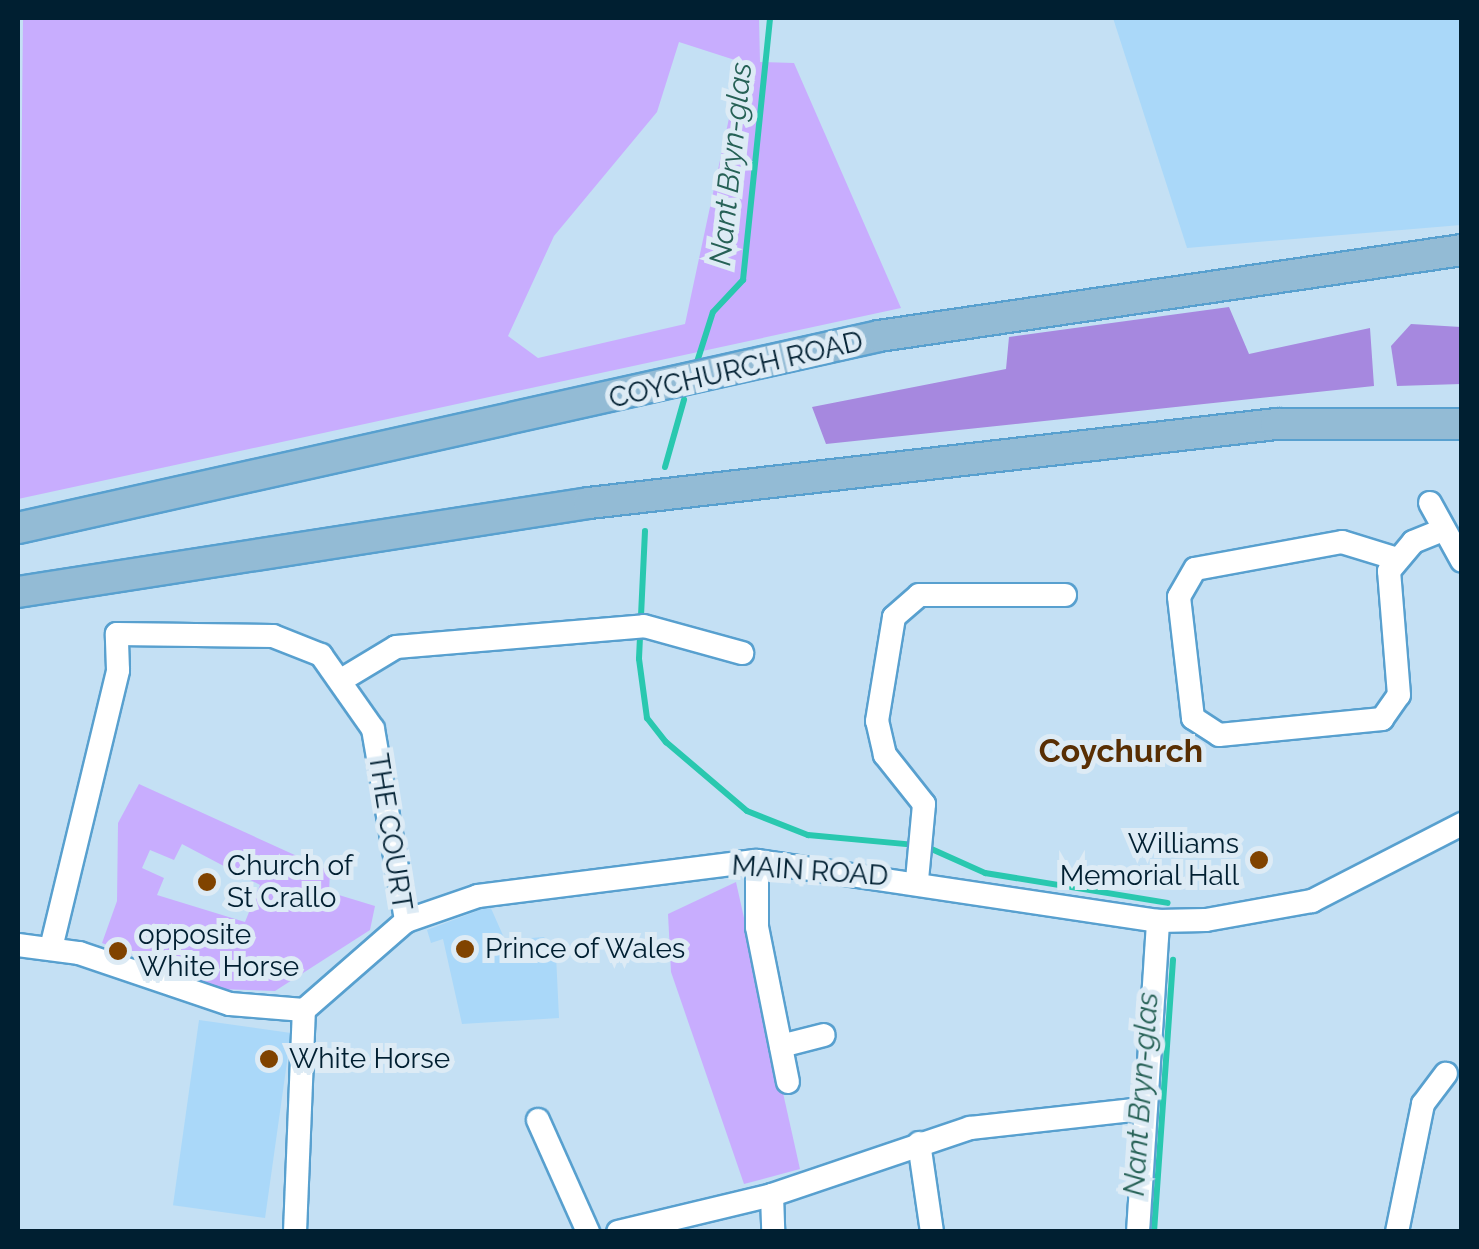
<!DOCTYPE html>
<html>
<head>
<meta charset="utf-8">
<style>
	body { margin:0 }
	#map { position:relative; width:1479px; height:1249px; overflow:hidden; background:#c4e0f4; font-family:Raleway,sans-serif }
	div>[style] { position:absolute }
	.built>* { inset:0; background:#aad8f9; transform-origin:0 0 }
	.green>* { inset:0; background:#c8adfe }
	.forest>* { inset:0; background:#a688df }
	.stream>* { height:6px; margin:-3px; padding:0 3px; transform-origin:3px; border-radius:3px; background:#29c8af }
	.roads { filter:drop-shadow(2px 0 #58a0cf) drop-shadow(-2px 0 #58a0cf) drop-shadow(0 2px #58a0cf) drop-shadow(0 -2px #58a0cf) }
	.minor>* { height:22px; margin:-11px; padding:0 11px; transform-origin:11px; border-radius:11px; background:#fff }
	.major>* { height:30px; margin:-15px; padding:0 15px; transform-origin:15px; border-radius:15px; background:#93bbd5 }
	.dots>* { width:28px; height:28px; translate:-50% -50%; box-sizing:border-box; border:5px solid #ddebf5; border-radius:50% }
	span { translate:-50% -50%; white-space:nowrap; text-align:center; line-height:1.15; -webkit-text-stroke:10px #ddebf5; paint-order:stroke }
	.street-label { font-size:28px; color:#001f31 }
	.poi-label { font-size:28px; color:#001f31 }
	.right { translate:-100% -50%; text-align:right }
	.left { translate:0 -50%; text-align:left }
	.water-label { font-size:30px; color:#266156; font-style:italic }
	.quarter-label { font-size:32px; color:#582e03; font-weight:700 }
	.frame { position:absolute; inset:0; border:20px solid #001f31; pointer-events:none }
</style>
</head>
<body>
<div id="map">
	<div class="built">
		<div style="clip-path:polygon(1113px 18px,1461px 18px,1461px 225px,1187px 248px)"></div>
		<div style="clip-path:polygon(490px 906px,505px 940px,544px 937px,556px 955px,559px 1018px,462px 1024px,443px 939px,431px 943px,427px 930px)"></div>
		<div style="left:199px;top:1020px;width:93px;height:187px;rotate:8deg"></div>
	</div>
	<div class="green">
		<div style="clip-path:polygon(evenodd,23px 18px,759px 18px,760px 62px,794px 63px,901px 308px,18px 499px,23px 18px,679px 42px,741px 62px,685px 324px,538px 358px,508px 336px,554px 236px,657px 112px,679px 42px)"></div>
		<div style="clip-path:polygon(evenodd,139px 784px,330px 871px,329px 892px,375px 906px,370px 930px,275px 991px,219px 989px,102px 943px,117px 901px,118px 823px,139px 784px,182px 844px,260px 885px,245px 922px,157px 895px,164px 878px,142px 868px,150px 850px,174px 860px,182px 844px)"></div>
		<div style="clip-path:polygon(736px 882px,800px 1169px,744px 1184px,671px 972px,668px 914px)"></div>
	</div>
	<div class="forest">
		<div style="clip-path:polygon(1229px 307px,1249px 354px,1370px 328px,1374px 386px,826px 444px,812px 407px,1006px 369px,1009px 337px)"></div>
		<div style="clip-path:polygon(1411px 324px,1461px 327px,1461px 384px,1397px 386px,1391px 346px)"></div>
	</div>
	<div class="stream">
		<div style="left:697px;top:362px;width:52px;rotate:-72.3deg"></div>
		<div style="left:713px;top:312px;width:44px;rotate:-46.8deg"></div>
		<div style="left:743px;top:280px;width:263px;rotate:-84.1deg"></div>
		<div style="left:665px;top:467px;width:70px;rotate:-74.2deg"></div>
		<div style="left:645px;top:531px;width:128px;rotate:92.7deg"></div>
		<div style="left:639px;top:659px;width:60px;rotate:82.3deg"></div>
		<div style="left:647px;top:718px;width:31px;rotate:52deg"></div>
		<div style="left:666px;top:742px;width:106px;rotate:40.4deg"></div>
		<div style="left:747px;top:811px;width:66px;rotate:21.5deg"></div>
		<div style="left:808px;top:835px;width:107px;rotate:5.3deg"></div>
		<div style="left:927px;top:847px;width:64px;rotate:24.1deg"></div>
		<div style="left:985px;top:873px;width:185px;rotate:9.3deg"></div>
		<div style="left:1154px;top:1232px;width:273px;rotate:-86deg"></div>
	</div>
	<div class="roads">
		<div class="minor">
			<div style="left:1430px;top:503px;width:66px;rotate:61.1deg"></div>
			<div style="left:1394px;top:558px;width:54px;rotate:-162.9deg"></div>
			<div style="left:1342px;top:542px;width:149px;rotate:169.6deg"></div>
			<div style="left:1195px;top:569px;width:32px;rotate:120deg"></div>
			<div style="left:1179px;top:597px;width:122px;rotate:83.4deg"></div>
			<div style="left:1193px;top:718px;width:31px;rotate:33deg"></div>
			<div style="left:1219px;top:735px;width:164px;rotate:-5.6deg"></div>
			<div style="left:1382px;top:719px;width:29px;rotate:-55deg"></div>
			<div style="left:1399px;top:695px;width:124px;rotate:-94.6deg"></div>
			<div style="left:1389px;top:571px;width:38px;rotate:-50deg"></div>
			<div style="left:1413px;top:542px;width:32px;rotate:-22deg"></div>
			<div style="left:343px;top:679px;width:62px;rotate:-31.1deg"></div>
			<div style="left:396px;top:647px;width:249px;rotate:-4.8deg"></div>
			<div style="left:644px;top:626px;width:102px;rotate:15.4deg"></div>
			<div style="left:757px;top:861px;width:66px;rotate:90deg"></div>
			<div style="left:757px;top:927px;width:158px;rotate:78.7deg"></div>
			<div style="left:917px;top:880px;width:76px;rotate:-84.7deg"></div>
			<div style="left:924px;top:804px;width:63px;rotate:-128.5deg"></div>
			<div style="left:885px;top:755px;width:35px;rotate:-103deg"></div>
			<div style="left:877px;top:721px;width:105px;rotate:-80.7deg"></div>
			<div style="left:894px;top:617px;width:33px;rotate:-41deg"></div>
			<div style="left:919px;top:595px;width:146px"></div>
			<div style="left:18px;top:945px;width:62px;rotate:7.5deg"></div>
			<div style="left:79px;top:953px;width:159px;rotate:18.7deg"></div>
			<div style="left:230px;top:1004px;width:74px;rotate:4.6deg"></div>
			<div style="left:304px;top:1010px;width:135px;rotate:-41.1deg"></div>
			<div style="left:406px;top:921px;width:76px;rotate:-19.1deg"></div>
			<div style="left:478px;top:896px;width:281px;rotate:-7.2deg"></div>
			<div style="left:757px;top:861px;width:405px;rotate:8.5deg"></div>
			<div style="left:1158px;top:921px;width:48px;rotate:-1.2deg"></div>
			<div style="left:1206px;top:920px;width:108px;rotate:-10.2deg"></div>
			<div style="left:1312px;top:901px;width:169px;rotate:-27.2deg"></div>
			<div style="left:51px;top:948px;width:286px;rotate:-76.4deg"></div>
			<div style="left:118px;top:670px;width:36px;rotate:-92deg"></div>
			<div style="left:117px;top:634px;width:156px;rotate:0.7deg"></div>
			<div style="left:273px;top:636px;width:52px;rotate:21.6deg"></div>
			<div style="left:321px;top:655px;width:90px;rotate:54.9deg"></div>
			<div style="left:373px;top:729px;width:195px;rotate:80.2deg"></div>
			<div style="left:781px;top:1046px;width:44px;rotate:-14.3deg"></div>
			<div style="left:538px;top:1120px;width:123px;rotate:65.9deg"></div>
			<div style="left:919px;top:1143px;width:90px;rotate:81.7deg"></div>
			<div style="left:772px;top:1195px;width:37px;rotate:88deg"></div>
			<div style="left:295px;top:1232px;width:222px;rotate:-87.7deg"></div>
			<div style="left:618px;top:1232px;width:158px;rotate:-13.5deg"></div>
			<div style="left:772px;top:1195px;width:209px;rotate:-18.7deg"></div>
			<div style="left:970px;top:1128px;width:172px;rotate:-6.3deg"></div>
			<div style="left:1138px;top:1232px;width:312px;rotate:-86.3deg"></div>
			<div style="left:1397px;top:1232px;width:131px;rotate:-78.5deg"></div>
			<div style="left:1423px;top:1104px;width:38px;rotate:-53deg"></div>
		</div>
		<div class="major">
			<div style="left:18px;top:528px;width:882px;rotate:-12.57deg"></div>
			<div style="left:879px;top:336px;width:589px;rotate:-8.39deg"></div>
			<div style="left:18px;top:592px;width:578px;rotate:-8.86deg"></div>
			<div style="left:589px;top:503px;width:692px;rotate:-6.56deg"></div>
			<div style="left:1276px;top:424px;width:186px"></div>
		</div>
	</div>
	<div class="dots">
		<div style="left:1259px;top:860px;background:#804300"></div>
		<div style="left:207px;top:882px;background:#804300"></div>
		<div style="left:465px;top:949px;background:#804300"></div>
		<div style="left:118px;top:951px;background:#804300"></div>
		<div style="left:269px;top:1059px;background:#804300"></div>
	</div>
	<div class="street-label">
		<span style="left:736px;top:370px;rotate:-13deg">COYCHURCH ROAD</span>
		<span style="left:390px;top:832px;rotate:81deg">THE COURT</span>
		<span style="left:810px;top:871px;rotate:4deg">MAIN ROAD</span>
	</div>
	<div class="poi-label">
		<span class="right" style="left:1239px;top:860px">Williams<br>Memorial Hall</span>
		<span class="left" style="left:227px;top:882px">Church of<br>St Crallo</span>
		<span class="left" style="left:138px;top:951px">opposite<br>White Horse</span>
		<span class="left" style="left:485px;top:949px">Prince of Wales</span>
		<span class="left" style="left:289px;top:1059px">White Horse</span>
	</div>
	<div class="water-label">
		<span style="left:731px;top:164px;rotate:-84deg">Nant Bryn-glas</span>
		<span style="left:1141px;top:1094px;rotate:-86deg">Nant Bryn-glas</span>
	</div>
	<div class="quarter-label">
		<span style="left:1121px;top:751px">Coychurch</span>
	</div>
	<div class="frame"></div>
</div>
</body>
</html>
